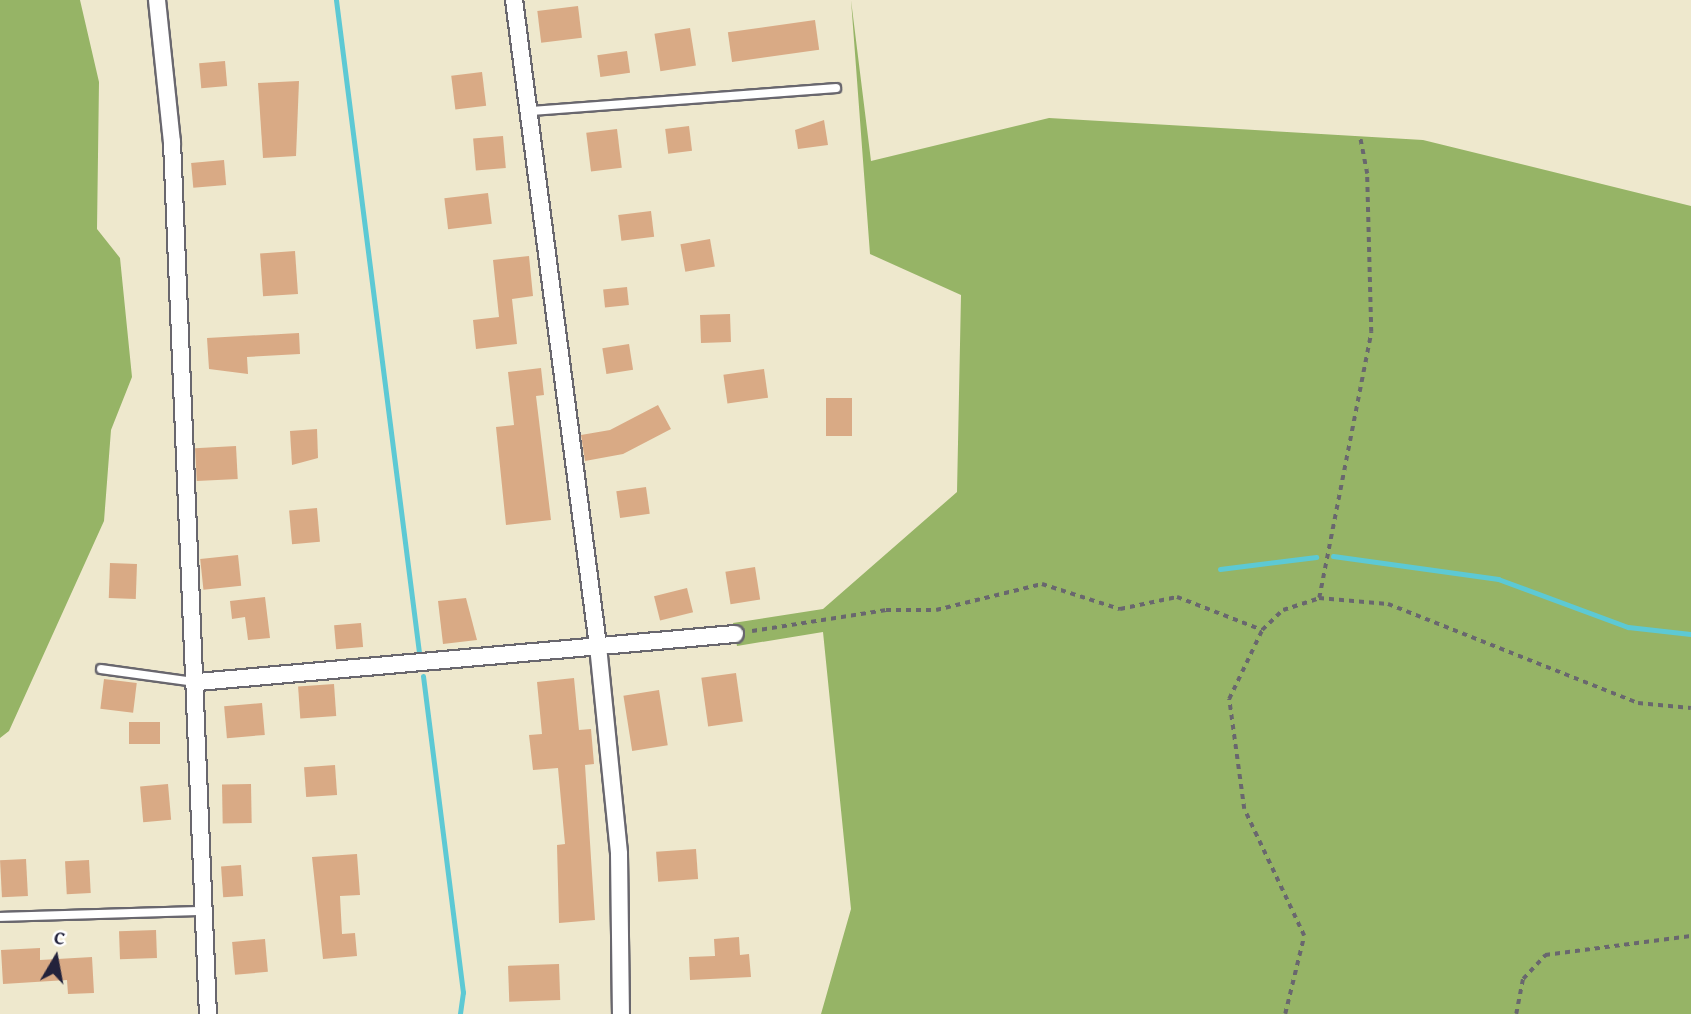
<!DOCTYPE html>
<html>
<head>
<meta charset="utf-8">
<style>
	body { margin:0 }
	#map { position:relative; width:1691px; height:1014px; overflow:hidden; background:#eee8cd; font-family:"Gentium Book Plus",serif }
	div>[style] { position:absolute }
	.forest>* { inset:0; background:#96b466 }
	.stream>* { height:5px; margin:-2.5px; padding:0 2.5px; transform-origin:2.5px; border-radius:2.5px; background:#5dc9d4 }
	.building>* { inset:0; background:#d9aa85; transform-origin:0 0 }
	.path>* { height:3.5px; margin-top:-1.75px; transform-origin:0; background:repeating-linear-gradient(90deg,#69676e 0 5px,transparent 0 10px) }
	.roads { filter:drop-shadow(2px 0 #69676e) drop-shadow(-2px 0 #69676e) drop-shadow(0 2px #69676e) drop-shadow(0 -2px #69676e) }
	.lane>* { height:8px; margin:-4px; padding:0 4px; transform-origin:4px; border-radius:4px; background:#fff }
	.street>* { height:16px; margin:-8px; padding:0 8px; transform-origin:8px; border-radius:8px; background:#fff }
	span { translate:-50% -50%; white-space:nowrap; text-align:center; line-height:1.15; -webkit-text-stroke:5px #fff; paint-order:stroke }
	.north { position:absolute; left:21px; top:923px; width:70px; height:70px; -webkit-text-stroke:5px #fff; paint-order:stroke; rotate:10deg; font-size:19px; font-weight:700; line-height:28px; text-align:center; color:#22223b }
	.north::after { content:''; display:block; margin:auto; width:24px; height:32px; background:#22223b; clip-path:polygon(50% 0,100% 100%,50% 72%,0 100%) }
</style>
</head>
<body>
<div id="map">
	<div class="forest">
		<div style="clip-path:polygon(0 0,80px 0,99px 82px,97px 229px,120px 258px,132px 377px,111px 430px,104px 521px,9px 731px,0 738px)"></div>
		<div style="clip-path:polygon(851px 0,871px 161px,1049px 118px,1423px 140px,1691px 206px,1691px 1014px,821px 1014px,851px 909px,823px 632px,737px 646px,733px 623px,823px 609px,957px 492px,961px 295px,870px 254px)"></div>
	</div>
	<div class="stream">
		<div style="left:336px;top:0;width:657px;rotate:82.75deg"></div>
		<div style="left:1333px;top:556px;width:167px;rotate:7.9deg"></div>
		<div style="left:1498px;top:579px;width:139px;rotate:20.3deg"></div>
		<div style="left:1628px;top:627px;width:63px;rotate:6.3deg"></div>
		<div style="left:1220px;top:569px;width:97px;rotate:-7.1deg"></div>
		<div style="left:423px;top:676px;width:319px;rotate:82.8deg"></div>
		<div style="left:463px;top:992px;width:22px;rotate:98deg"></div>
	</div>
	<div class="building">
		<div style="left:578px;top:6px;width:32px;height:41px;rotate:83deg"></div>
		<div style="left:815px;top:20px;width:30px;height:88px;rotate:82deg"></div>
		<div style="left:690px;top:28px;width:38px;height:36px;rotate:81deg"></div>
		<div style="left:627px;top:51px;width:22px;height:30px;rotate:82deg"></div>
		<div style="left:225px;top:61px;width:25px;height:26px;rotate:85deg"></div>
		<div style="left:482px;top:72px;width:34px;height:31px;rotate:83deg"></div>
		<div style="clip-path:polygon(299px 81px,296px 156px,263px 158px,258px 83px)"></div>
		<div style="clip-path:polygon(824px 120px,828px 145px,798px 149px,795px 130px)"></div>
		<div style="left:689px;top:126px;width:25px;height:24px;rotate:83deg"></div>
		<div style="left:617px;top:129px;width:39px;height:31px;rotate:83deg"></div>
		<div style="left:503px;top:136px;width:32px;height:30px;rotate:85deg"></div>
		<div style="left:224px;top:160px;width:25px;height:33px;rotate:85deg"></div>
		<div style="left:488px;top:193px;width:31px;height:44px;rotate:83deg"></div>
		<div style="left:651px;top:211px;width:26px;height:33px;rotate:83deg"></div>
		<div style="left:710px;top:239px;width:28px;height:30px;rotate:80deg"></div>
		<div style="left:295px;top:251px;width:43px;height:35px;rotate:86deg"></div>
		<div style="clip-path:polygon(529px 256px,533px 296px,512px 299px,517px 344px,476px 349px,473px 320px,499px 317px,493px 260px)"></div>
		<div style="left:627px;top:287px;width:18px;height:24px;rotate:84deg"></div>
		<div style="left:730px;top:314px;width:28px;height:30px;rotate:88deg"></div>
		<div style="clip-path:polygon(299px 333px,300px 354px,247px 357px,248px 374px,209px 369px,207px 338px)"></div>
		<div style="left:629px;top:344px;width:26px;height:27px;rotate:81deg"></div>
		<div style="clip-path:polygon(541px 368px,544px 395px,536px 396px,551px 520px,506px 525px,496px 427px,514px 425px,508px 372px)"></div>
		<div style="left:764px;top:369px;width:29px;height:41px;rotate:82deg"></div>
		<div style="left:826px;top:398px;width:26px;height:38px"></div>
		<div style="clip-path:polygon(658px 405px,671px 429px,623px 454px,585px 461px,581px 435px,610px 430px)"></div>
		<div style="clip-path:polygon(317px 429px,318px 458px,292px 465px,290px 431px)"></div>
		<div style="left:236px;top:446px;width:33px;height:41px;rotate:87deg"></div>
		<div style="left:646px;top:487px;width:27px;height:30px;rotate:82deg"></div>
		<div style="left:317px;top:508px;width:34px;height:28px;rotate:85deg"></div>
		<div style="left:238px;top:555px;width:31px;height:38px;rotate:84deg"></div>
		<div style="left:110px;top:563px;width:27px;height:35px;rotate:2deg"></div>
		<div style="left:755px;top:567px;width:33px;height:30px;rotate:81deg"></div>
		<div style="left:687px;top:588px;width:25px;height:34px;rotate:76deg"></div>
		<div style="clip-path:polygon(265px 597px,270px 638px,248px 640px,245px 617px,232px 619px,230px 601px)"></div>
		<div style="clip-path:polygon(466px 598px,477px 640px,443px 644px,438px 601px)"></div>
		<div style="left:361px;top:623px;width:24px;height:27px;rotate:85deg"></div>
		<div style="left:736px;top:673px;width:49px;height:35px;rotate:82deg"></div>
		<div style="clip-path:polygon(574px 678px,579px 730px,591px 729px,594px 764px,585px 765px,595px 920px,559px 923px,557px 845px,565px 844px,558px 768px,533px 770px,529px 735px,542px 734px,537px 682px)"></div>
		<div style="left:104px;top:679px;width:33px;height:30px;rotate:7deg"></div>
		<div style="left:334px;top:684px;width:32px;height:36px;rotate:86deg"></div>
		<div style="left:659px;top:690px;width:56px;height:36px;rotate:81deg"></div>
		<div style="left:262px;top:703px;width:32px;height:38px;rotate:85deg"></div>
		<div style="left:129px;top:722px;width:31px;height:22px"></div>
		<div style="left:335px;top:765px;width:30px;height:31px;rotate:86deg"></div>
		<div style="left:168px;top:784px;width:36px;height:28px;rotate:85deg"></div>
		<div style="left:251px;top:784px;width:39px;height:29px;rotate:89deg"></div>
		<div style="left:696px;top:849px;width:30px;height:40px;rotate:86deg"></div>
		<div style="clip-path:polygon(357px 854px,360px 895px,340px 896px,342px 934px,355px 933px,357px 956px,323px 959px,312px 857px)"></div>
		<div style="left:26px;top:859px;width:37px;height:26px;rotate:87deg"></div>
		<div style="left:89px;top:860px;width:33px;height:24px;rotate:87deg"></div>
		<div style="left:241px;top:865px;width:31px;height:20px;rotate:86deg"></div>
		<div style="left:156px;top:930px;width:28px;height:37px;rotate:88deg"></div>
		<div style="clip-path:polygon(739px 937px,740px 955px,749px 954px,751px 977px,690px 980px,689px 957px,715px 956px,714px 939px)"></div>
		<div style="left:265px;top:939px;width:33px;height:33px;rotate:85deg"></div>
		<div style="clip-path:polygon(40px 948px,40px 960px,92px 957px,94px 993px,68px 994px,67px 980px,3px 984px,1px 950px)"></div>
		<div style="left:559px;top:964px;width:36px;height:51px;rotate:88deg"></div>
	</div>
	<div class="path">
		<div style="left:1319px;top:598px;width:271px;rotate:-78.9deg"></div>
		<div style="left:1371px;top:332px;width:158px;rotate:-91.5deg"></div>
		<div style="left:1367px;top:174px;width:38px;rotate:-101deg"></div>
		<div style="left:752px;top:631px;width:136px;rotate:-8.9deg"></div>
		<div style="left:886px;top:610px;width:50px"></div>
		<div style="left:936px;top:610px;width:109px;rotate:-13.8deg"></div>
		<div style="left:1042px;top:584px;width:82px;rotate:17.8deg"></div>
		<div style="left:1120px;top:609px;width:58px;rotate:-11.9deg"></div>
		<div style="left:1177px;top:597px;width:91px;rotate:21.2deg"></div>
		<div style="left:1285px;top:1014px;width:80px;rotate:-76.3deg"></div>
		<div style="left:1304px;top:936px;width:140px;rotate:-115.3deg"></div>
		<div style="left:1244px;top:809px;width:111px;rotate:-97.8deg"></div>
		<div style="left:1229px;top:699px;width:76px;rotate:-64.4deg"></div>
		<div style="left:1262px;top:630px;width:29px;rotate:-44deg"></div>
		<div style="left:1283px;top:610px;width:38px;rotate:-18deg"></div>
		<div style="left:1319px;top:598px;width:69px;rotate:5deg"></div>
		<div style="left:1388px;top:604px;width:269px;rotate:21.6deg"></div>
		<div style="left:1638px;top:703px;width:53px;rotate:5.4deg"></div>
		<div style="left:1516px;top:1014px;width:36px;rotate:-79deg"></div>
		<div style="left:1523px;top:979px;width:33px;rotate:-47deg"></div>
		<div style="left:1545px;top:955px;width:147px;rotate:-7.4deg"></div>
	</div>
	<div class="roads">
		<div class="lane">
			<div style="left:532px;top:111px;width:305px;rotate:-4.3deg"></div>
			<div style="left:101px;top:669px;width:95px;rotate:7.9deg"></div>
			<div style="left:0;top:917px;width:203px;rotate:-1.7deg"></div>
		</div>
		<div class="street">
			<div style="left:157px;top:0;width:143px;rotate:84deg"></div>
			<div style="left:172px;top:142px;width:873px;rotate:87.64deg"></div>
			<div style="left:514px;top:0;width:651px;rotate:82.59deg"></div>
			<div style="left:598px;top:646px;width:209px;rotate:84.2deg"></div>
			<div style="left:619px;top:854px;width:160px;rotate:89.3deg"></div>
			<div style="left:198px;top:682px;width:539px;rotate:-5.11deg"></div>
		</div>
	</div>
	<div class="north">С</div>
</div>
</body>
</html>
